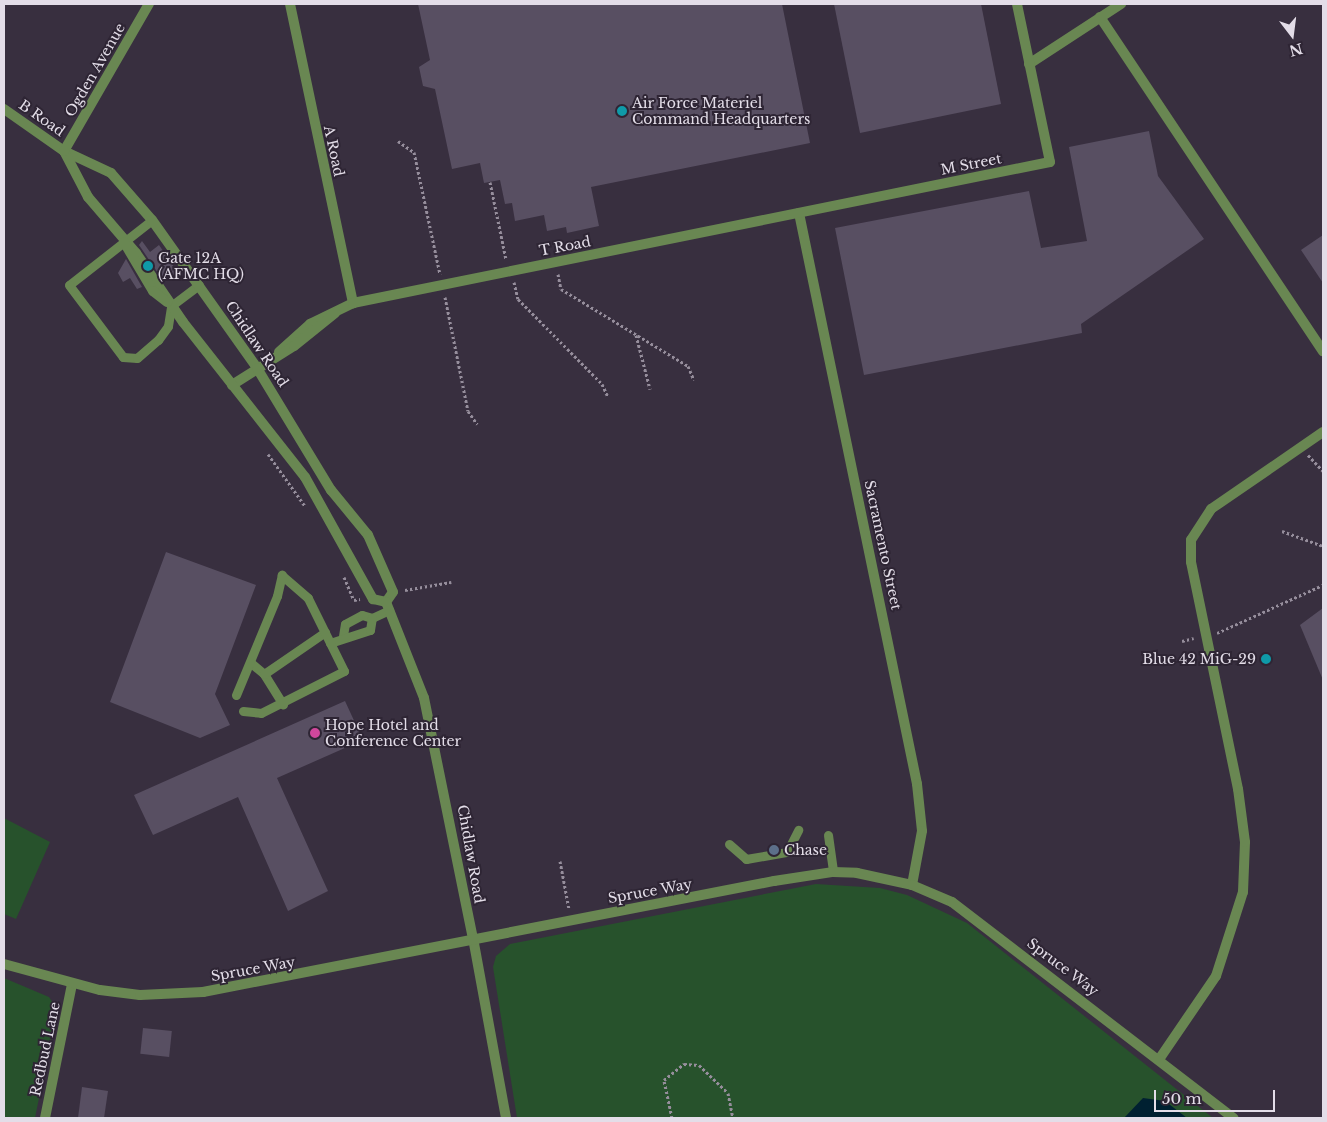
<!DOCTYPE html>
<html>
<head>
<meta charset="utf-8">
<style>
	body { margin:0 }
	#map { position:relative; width:1327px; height:1122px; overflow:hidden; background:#382f3f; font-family:"Libre Baskerville",serif }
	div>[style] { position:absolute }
	.green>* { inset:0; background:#27522c }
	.water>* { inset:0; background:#002031 }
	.building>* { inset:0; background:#584f62; transform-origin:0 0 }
	.path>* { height:3px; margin-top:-1.5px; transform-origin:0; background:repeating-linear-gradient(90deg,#968e9c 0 2.5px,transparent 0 5px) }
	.service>* { height:9px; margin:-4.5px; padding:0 4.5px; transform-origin:4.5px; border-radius:4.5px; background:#698752 }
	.minor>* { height:10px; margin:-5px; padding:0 5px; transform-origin:5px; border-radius:5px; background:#698752 }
	.tertiary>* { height:10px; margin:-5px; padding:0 5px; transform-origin:5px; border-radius:5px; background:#698752 }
	.dots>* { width:14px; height:14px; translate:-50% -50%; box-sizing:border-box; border:2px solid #2e2534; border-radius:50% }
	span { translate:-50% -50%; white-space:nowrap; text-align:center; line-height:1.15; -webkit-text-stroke:4px #2e2534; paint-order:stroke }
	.street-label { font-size:14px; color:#e3dde8 }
	.poi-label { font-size:14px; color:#e3dde8 }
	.left { translate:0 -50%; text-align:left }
	.right { translate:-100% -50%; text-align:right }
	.frame { position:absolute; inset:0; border:5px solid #e3dde8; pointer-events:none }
	.north { position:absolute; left:1267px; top:10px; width:50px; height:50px; -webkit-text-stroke:4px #2e2534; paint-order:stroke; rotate:165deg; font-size:14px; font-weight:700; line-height:20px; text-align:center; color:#e3dde8 }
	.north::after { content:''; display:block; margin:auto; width:18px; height:22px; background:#e3dde8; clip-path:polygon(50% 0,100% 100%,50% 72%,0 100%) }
	.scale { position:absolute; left:1154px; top:1090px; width:121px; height:22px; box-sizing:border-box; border:2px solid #e3dde8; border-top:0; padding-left:6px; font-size:15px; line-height:18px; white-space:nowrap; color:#e3dde8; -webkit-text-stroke:4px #2e2534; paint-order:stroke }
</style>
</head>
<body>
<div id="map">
	<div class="green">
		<div style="clip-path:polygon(4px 818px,50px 842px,16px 919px,4px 914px)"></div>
		<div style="clip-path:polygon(816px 884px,880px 888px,907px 895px,967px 923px,1213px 1118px,517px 1118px,493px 967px,496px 956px,510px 944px)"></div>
		<div style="clip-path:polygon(4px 978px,49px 997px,57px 1009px,35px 1118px,4px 1118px)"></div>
	</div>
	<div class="water">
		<div style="clip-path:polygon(1143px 1098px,1165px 1101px,1187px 1118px,1124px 1118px)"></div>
	</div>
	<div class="building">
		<div style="clip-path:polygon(418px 4px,782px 4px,810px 143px,591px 187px,599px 226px,567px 233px,566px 227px,547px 231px,544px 215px,515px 221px,512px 203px,505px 204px,500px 180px,484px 183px,480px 163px,452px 169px,435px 89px,423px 86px,419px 67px,430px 60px)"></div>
		<div style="clip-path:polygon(834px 4px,981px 4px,1001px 104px,860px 133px)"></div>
		<div style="clip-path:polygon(1149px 131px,1158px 176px,1204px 239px,1081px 324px,1082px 333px,864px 375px,835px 228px,1029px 191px,1041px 248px,1087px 241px,1069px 147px)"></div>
		<div style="clip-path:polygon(1323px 235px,1323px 283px,1301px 250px)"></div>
		<div style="clip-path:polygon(142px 241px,150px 252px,159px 245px,178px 273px,162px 279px,139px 245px)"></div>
		<div style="clip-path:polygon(126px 259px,142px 287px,137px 289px,130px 278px,123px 282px,118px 273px)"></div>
		<div style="clip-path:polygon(166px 552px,256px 585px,215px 694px,230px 725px,200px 738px,110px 702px)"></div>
		<div style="clip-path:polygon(1323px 608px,1323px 680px,1300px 625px)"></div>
		<div style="clip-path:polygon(345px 701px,363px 740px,277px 778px,328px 891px,288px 911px,238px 797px,153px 835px,134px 795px)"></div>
		<div style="left:143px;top:1028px;width:29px;height:26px;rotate:6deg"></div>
		<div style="clip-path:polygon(82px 1087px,108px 1091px,104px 1118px,78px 1118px)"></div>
	</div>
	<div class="path">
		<div style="left:398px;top:141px;width:19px;rotate:35deg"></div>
		<div style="left:414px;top:152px;width:125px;rotate:78deg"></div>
		<div style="left:490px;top:182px;width:79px;rotate:78.3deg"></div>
		<div style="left:558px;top:274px;width:15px;rotate:79deg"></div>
		<div style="left:561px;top:289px;width:149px;rotate:31.2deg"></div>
		<div style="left:688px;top:366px;width:15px;rotate:67deg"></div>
		<div style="left:514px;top:282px;width:17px;rotate:77deg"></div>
		<div style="left:518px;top:299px;width:120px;rotate:45.3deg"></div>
		<div style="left:602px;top:384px;width:14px;rotate:65deg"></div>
		<div style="left:445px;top:297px;width:116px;rotate:78.6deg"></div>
		<div style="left:468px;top:411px;width:16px;rotate:55deg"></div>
		<div style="left:636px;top:335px;width:56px;rotate:75.5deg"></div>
		<div style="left:268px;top:454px;width:64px;rotate:54.6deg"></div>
		<div style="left:1308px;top:455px;width:22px;rotate:47deg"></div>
		<div style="left:1282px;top:531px;width:44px;rotate:20.1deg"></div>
		<div style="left:344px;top:577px;width:25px;rotate:67deg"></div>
		<div style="left:354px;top:600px;width:6px;rotate:-9deg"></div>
		<div style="left:405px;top:590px;width:47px;rotate:-9.9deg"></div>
		<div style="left:1217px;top:633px;width:116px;rotate:-24.4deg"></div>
		<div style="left:1182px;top:641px;width:12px;rotate:-14deg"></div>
		<div style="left:560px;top:861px;width:49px;rotate:79.4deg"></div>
		<div style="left:672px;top:1118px;width:39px;rotate:-102deg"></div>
		<div style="left:664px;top:1080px;width:26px;rotate:-39deg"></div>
		<div style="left:684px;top:1064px;width:15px;rotate:4deg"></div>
		<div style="left:699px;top:1065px;width:40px;rotate:44deg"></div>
		<div style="left:728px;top:1093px;width:25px;rotate:79deg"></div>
	</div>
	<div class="service">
		<div style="left:152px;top:220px;width:105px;rotate:141.9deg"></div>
		<div style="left:69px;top:285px;width:90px;rotate:53.1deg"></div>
		<div style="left:123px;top:357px;width:14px;rotate:4deg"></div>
		<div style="left:137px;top:358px;width:28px;rotate:-41deg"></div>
		<div style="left:158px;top:340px;width:17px;rotate:-54deg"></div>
		<div style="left:168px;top:326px;width:20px;rotate:-81deg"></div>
		<div style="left:171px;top:306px;width:35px;rotate:-37deg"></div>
		<div style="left:343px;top:636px;width:12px;rotate:-81deg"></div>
		<div style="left:345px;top:624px;width:19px;rotate:-28deg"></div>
		<div style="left:362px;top:615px;width:10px;rotate:17deg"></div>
		<div style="left:372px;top:618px;width:19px;rotate:-25deg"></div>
		<div style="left:330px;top:643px;width:42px;rotate:-18deg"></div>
		<div style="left:370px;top:630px;width:12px;rotate:-81deg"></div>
		<div style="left:251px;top:663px;width:17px;rotate:40deg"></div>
		<div style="left:264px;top:674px;width:36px;rotate:58deg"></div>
		<div style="left:264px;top:674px;width:74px;rotate:-34.5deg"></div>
		<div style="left:236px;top:695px;width:107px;rotate:-67.5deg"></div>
		<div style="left:277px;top:596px;width:22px;rotate:-77deg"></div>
		<div style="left:243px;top:711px;width:18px;rotate:6deg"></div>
		<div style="left:261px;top:713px;width:93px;rotate:-26.8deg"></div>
		<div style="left:344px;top:671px;width:81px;rotate:-116.3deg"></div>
		<div style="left:308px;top:598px;width:35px;rotate:-139deg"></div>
		<div style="left:828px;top:835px;width:37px;rotate:82deg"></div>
		<div style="left:729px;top:844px;width:23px;rotate:41deg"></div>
		<div style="left:746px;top:859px;width:42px;rotate:-9.7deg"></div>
		<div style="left:787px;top:852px;width:25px;rotate:-63deg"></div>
	</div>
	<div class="minor">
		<div style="left:290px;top:4px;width:306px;rotate:78.1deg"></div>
		<div style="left:1100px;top:17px;width:402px;rotate:56.3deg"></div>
		<div style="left:1029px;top:64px;width:110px;rotate:-33.1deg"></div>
		<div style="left:799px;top:213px;width:583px;rotate:78.32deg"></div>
		<div style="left:917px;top:784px;width:47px;rotate:83.9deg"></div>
		<div style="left:922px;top:831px;width:55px;rotate:100.5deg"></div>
		<div style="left:279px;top:352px;width:42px;rotate:-42.1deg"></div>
		<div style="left:310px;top:324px;width:48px;rotate:-26deg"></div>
		<div style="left:353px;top:303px;width:711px;rotate:-11.44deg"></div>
		<div style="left:1050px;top:162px;width:161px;rotate:-101.8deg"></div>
		<div style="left:232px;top:385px;width:73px;rotate:-32.2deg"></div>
		<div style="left:294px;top:346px;width:53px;rotate:-38.8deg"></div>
		<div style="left:473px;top:938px;width:183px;rotate:79.6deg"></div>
		<div style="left:1160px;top:1058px;width:99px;rotate:-55.7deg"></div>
		<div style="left:1216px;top:976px;width:88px;rotate:-72.2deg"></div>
		<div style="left:1243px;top:892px;width:50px;rotate:-87.7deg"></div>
		<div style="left:1245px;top:842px;width:53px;rotate:-97.5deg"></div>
		<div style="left:1238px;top:789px;width:232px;rotate:-101.7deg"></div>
		<div style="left:1191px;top:562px;width:22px;rotate:-90deg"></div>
		<div style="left:1191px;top:540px;width:37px;rotate:-57deg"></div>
		<div style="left:1211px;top:509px;width:136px;rotate:-34.5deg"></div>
		<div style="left:45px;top:1118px;width:137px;rotate:-78.6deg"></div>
	</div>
	<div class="tertiary">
		<div style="left:4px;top:109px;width:73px;rotate:35deg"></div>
		<div style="left:64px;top:151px;width:52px;rotate:25.1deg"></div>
		<div style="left:111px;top:173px;width:62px;rotate:48.9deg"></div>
		<div style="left:152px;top:220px;width:181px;rotate:54.6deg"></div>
		<div style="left:257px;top:368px;width:143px;rotate:58.8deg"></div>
		<div style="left:331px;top:490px;width:58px;rotate:50.6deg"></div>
		<div style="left:368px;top:535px;width:62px;rotate:66.3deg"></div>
		<div style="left:393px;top:592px;width:12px;rotate:125deg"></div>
		<div style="left:64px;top:151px;width:52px;rotate:62.4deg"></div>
		<div style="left:88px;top:197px;width:74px;rotate:49.4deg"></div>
		<div style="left:136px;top:253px;width:83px;rotate:55.7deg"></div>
		<div style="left:183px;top:322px;width:197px;rotate:51.8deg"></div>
		<div style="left:305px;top:477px;width:140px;rotate:60.9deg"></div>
		<div style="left:373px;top:599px;width:13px;rotate:13deg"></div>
		<div style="left:64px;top:151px;width:170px;rotate:-60deg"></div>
		<div style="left:124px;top:242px;width:57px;rotate:59.4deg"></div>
		<div style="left:153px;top:291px;width:18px;rotate:38deg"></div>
		<div style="left:386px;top:602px;width:103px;rotate:68.4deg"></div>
		<div style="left:424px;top:698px;width:245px;rotate:78.5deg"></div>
		<div style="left:4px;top:964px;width:99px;rotate:15.2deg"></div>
		<div style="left:100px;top:990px;width:40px;rotate:7.1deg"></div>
		<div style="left:140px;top:995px;width:63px;rotate:-2.7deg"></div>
		<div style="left:203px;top:992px;width:582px;rotate:-11deg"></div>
		<div style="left:774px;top:881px;width:60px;rotate:-8.7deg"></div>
		<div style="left:833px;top:872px;width:24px;rotate:2deg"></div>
		<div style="left:857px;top:873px;width:56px;rotate:12.3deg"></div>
		<div style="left:912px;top:885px;width:43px;rotate:23deg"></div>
		<div style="left:952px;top:902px;width:355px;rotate:37.5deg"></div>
	</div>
	<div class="dots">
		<div style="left:622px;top:111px;background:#0f9aa8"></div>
		<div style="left:148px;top:266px;background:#0f9aa8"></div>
		<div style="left:1266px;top:659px;background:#0f9aa8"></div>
		<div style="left:315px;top:733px;background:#d1479c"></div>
		<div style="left:774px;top:850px;background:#5c6f8a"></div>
	</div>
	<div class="street-label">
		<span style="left:95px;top:70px;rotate:-60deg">Ogden Avenue</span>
		<span style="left:42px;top:118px;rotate:35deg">B Road</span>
		<span style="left:334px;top:151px;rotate:78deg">A Road</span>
		<span style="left:971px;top:164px;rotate:-11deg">M Street</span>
		<span style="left:565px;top:246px;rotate:-11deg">T Road</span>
		<span style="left:257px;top:344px;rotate:56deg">Chidlaw Road</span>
		<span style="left:883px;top:545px;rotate:78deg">Sacramento Street</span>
		<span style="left:471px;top:854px;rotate:80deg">Chidlaw Road</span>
		<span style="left:650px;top:891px;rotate:-10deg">Spruce Way</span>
		<span style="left:1063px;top:967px;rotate:37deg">Spruce Way</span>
		<span style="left:253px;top:969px;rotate:-10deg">Spruce Way</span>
		<span style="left:45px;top:1049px;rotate:-78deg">Redbud Lane</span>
	</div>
	<div class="poi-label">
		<span class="left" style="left:632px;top:111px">Air Force Materiel<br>Command Headquarters</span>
		<span class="left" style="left:158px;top:266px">Gate 12A<br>(AFMC HQ)</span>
		<span class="right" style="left:1256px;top:659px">Blue 42 MiG-29</span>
		<span class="left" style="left:325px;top:733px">Hope Hotel and<br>Conference Center</span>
		<span class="left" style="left:784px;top:850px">Chase</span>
	</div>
	<div class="frame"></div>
	<div class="north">N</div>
	<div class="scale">50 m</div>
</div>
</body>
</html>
